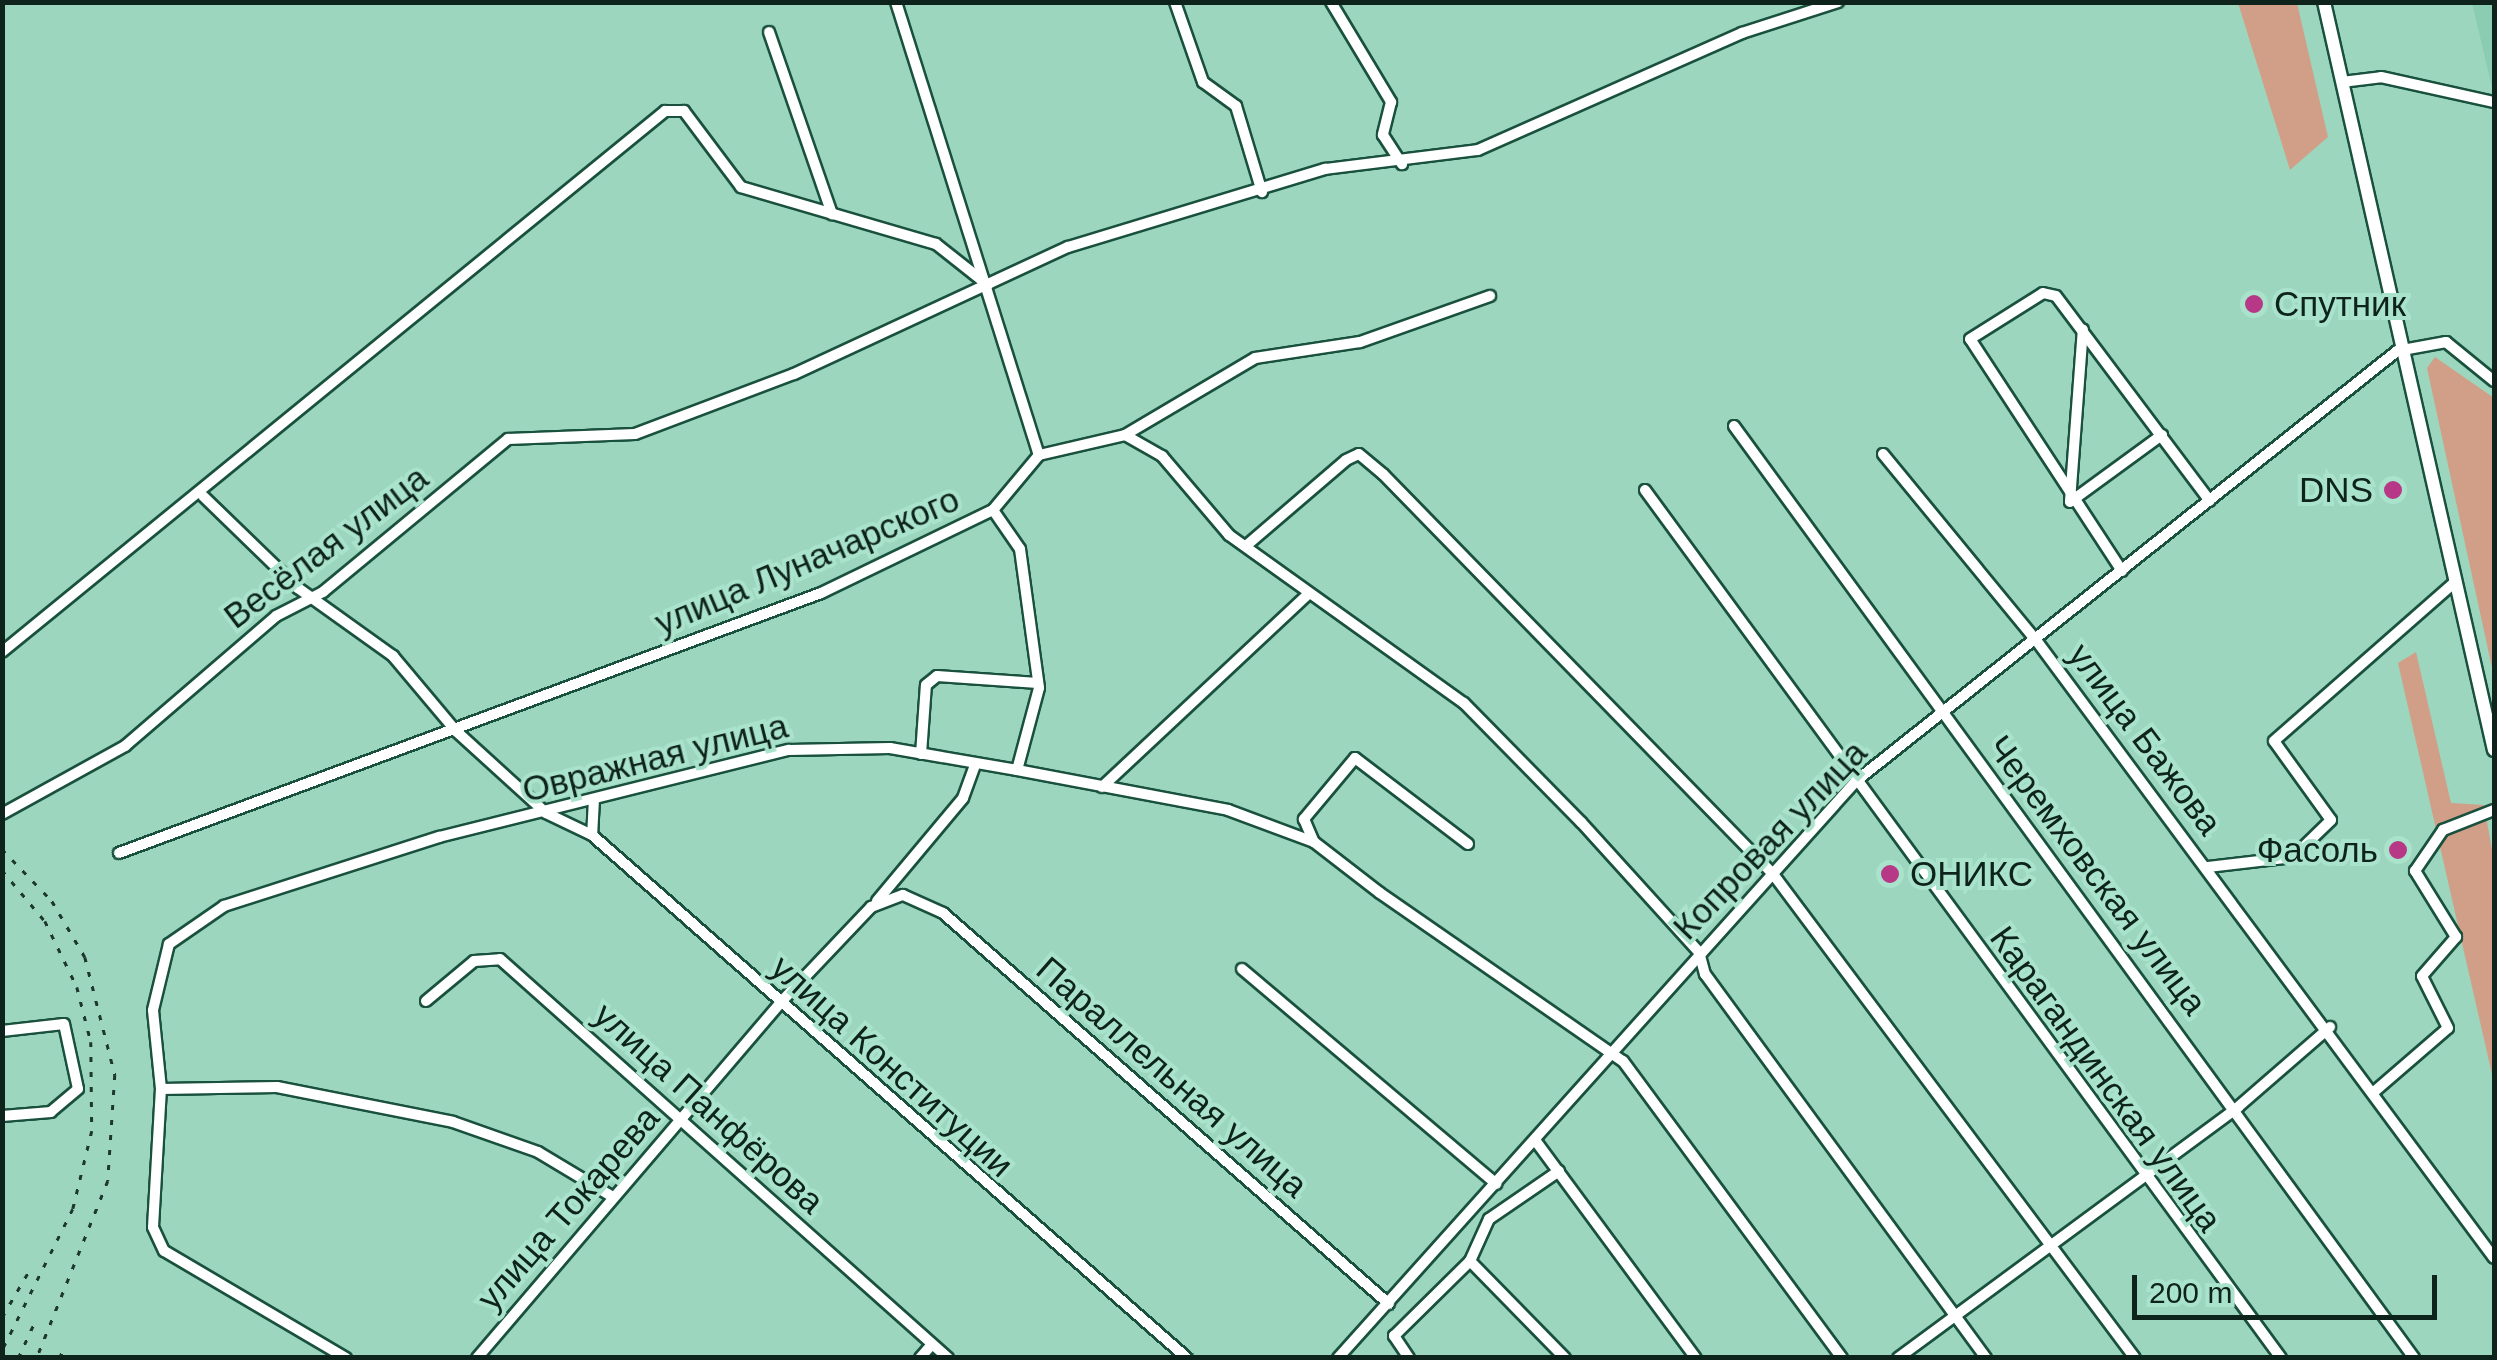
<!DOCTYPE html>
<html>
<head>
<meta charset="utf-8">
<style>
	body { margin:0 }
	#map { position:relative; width:2497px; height:1360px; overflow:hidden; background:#9dd6be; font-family:Arial,sans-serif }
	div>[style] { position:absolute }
	.built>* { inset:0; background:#8bcdb2 }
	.green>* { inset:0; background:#d19f87 }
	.roads { filter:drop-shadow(2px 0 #19513e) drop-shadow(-2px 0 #19513e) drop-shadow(0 2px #19513e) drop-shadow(0 -2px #19513e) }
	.minor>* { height:10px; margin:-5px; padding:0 5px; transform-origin:5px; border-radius:5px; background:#fff }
	.tertiary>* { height:12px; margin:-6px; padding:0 6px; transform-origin:6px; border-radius:6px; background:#fff }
	.rail>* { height:2.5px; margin-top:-1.25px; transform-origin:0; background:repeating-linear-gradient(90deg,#1d372d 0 5px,transparent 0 15px) }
	.dots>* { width:28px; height:28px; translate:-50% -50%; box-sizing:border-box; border:5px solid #aae3cb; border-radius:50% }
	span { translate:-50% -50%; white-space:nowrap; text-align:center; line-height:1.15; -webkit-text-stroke:8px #aae3cb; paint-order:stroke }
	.poi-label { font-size:35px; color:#0d231b }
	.left { translate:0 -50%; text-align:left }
	.right { translate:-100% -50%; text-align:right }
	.street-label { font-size:35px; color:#0d231b }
	.frame { position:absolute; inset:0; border:5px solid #0d231b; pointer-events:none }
	.scale { position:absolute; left:2132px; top:1275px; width:305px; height:45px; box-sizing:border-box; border:5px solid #0d231b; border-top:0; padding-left:12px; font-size:30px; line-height:35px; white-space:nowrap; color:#0d231b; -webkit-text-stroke:8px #aae3cb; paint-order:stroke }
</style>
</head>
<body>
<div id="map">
	<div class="built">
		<div style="clip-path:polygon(2472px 3px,2494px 3px,2494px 96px)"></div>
	</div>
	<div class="green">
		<div style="clip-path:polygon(2238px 3px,2297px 3px,2328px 137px,2290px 170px)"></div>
		<div style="clip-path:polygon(2435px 357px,2494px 398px,2494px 677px,2427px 368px)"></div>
		<div style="clip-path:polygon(2416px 652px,2451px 803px,2484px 805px,2494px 861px,2494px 1083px,2398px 663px)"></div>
	</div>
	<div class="roads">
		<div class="minor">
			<div style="left:896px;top:2px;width:475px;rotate:72.5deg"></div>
			<div style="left:1175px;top:2px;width:85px;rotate:70.7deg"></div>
			<div style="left:1203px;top:82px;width:41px;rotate:36deg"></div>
			<div style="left:1236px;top:106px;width:90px;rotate:73.2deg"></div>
			<div style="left:1331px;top:2px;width:117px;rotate:59deg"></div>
			<div style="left:1391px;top:102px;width:34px;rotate:104deg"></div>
			<div style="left:1383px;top:135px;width:35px;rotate:57deg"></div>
			<div style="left:769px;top:32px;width:193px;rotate:70.9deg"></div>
			<div style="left:2342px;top:82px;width:39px;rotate:-7deg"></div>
			<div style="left:2381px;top:77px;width:116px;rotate:12.5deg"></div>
			<div style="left:1734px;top:426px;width:1154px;rotate:53.88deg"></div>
			<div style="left:1125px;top:435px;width:43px;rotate:29.6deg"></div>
			<div style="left:1162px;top:456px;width:104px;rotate:49.7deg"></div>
			<div style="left:1229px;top:535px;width:289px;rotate:35.6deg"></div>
			<div style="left:1464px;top:703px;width:167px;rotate:45.5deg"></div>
			<div style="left:1581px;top:822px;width:176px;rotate:47.8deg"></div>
			<div style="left:1699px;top:952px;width:23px;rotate:75deg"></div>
			<div style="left:1705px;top:974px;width:476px;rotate:53.8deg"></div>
			<div style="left:1883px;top:454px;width:241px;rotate:50.6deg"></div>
			<div style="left:2036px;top:640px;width:769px;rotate:53.46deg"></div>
			<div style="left:1645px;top:490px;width:1076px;rotate:53.77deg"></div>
			<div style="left:203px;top:496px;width:132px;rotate:44.1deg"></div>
			<div style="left:298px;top:588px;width:117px;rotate:35.6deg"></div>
			<div style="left:393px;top:656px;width:98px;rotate:50deg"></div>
			<div style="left:456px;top:731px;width:122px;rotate:42.3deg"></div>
			<div style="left:546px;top:813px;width:51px;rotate:25.6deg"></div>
			<div style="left:2070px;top:501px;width:172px;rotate:-85.7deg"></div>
			<div style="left:2070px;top:502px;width:114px;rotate:-36.1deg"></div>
			<div style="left:993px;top:510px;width:47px;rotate:55.3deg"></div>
			<div style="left:1020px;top:549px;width:140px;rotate:82.2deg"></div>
			<div style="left:1039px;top:688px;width:85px;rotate:105deg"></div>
			<div style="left:1247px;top:545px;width:130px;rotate:-40.6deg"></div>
			<div style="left:1346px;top:460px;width:14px;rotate:-25deg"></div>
			<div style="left:1359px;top:454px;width:31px;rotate:40deg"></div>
			<div style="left:1383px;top:474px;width:559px;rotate:45.73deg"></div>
			<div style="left:1773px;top:874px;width:604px;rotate:53.21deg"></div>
			<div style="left:2122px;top:571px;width:277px;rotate:-123.2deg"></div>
			<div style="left:1970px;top:339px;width:86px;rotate:-32.2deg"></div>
			<div style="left:2043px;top:293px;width:13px;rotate:13deg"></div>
			<div style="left:2056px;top:296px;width:256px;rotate:53.1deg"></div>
			<div style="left:2px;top:652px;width:856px;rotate:-39.21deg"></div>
			<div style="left:665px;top:111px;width:19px"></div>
			<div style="left:684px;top:111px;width:95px;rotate:53.1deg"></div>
			<div style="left:741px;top:187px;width:203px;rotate:16.3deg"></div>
			<div style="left:936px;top:244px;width:66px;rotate:38.3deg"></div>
			<div style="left:921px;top:754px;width:69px;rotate:-85.9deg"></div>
			<div style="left:926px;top:685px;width:14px;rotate:-39deg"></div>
			<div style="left:937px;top:676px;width:101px;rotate:4deg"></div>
			<div style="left:1102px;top:787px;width:281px;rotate:-43.1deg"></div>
			<div style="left:594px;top:799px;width:36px;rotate:93deg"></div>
			<div style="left:592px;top:835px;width:792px;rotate:41.32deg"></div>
			<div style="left:2px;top:814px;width:141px;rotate:-28.9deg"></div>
			<div style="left:125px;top:746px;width:199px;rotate:-40.7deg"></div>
			<div style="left:276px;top:616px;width:53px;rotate:-27.1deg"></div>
			<div style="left:323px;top:592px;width:240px;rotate:-39.6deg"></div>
			<div style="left:508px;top:439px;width:127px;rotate:-2.3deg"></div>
			<div style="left:635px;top:434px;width:170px;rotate:-20.7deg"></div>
			<div style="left:794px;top:374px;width:302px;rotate:-24.9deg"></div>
			<div style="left:1068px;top:247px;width:269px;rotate:-16.9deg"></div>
			<div style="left:1325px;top:169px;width:154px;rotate:-7.1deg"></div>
			<div style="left:1478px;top:150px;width:289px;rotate:-23.9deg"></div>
			<div style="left:1742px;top:33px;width:101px;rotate:-17.9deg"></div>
			<div style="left:1468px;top:844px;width:142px;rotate:-142.7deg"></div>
			<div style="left:1355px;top:758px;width:80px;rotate:129.9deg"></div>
			<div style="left:1304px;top:819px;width:25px;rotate:67deg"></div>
			<div style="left:1314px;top:842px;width:83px;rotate:37.7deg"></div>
			<div style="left:1380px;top:893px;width:295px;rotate:34.7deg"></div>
			<div style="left:1623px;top:1061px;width:369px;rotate:53.6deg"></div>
			<div style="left:119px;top:853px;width:749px;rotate:-20.32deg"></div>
			<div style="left:821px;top:593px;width:191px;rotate:-25.8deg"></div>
			<div style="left:993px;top:510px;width:72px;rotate:-50.1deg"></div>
			<div style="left:1039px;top:455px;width:88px;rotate:-13.1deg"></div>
			<div style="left:1125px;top:435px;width:151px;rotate:-30.6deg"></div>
			<div style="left:1255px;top:358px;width:106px;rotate:-8.7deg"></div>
			<div style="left:1360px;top:342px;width:138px;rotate:-19.5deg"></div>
			<div style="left:2208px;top:867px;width:86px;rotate:-6.7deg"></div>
			<div style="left:2293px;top:857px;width:53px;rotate:-44.2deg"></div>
			<div style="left:2331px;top:820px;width:97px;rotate:-125.8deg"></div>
			<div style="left:2274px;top:741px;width:242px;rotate:-41.3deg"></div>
			<div style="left:877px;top:901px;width:134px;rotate:-50.1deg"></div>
			<div style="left:963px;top:798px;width:35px;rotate:-70deg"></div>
			<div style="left:1242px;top:969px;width:333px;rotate:40.2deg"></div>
			<div style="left:426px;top:1001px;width:62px;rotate:-39.8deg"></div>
			<div style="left:474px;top:961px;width:26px;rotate:-4deg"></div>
			<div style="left:500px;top:959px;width:600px;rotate:41.69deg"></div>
			<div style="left:2px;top:1031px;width:62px;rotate:-6.4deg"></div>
			<div style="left:64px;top:1024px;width:66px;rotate:77.8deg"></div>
			<div style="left:78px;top:1089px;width:35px;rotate:140deg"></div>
			<div style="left:51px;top:1112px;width:49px;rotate:175.3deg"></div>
			<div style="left:161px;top:1089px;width:116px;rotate:-1deg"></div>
			<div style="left:277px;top:1087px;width:179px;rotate:11.2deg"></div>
			<div style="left:453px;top:1122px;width:90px;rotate:19.4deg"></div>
			<div style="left:538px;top:1152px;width:87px;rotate:31deg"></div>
			<div style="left:2375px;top:1091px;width:96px;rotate:-40.8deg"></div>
			<div style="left:2448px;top:1028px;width:58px;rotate:-116.6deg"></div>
			<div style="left:2422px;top:976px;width:52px;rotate:-48.9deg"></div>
			<div style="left:2456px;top:937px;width:78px;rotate:-121.8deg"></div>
			<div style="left:2415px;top:871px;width:50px;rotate:-55.7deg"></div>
			<div style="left:2443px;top:830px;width:55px;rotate:-21.4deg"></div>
			<div style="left:1535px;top:1140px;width:271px;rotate:53.6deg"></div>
			<div style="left:1559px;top:1171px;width:85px;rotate:145.6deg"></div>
			<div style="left:1489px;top:1219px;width:46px;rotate:114.3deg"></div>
			<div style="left:1470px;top:1261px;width:136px;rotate:45.6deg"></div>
			<div style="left:346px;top:1358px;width:211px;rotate:-149.5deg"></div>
			<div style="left:164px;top:1251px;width:26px;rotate:-115deg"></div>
			<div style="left:153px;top:1227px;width:138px;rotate:-86.7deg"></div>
			<div style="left:161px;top:1089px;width:79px;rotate:-95.8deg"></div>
			<div style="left:153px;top:1010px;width:68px;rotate:-76.4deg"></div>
			<div style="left:169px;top:944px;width:67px;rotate:-34.6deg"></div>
			<div style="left:224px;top:906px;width:226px;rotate:-17.8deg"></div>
			<div style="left:439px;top:837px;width:361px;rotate:-14deg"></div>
			<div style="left:789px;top:750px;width:101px;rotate:-1.1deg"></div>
			<div style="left:890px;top:748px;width:129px;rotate:9.8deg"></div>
			<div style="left:1017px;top:770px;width:215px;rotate:10.7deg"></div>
			<div style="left:1228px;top:810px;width:92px;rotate:20.4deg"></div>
			<div style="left:477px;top:1358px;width:468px;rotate:-49.5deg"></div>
			<div style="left:781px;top:1002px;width:131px;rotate:-46.5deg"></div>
			<div style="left:871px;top:907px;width:34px;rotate:-21deg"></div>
			<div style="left:903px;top:895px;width:44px;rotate:24.2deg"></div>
			<div style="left:943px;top:913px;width:593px;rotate:41.24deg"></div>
			<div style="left:920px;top:1358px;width:18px;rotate:-49deg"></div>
			<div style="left:1338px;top:1358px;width:775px;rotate:-48.08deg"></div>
			<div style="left:1856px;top:781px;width:691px;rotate:-38.48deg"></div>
			<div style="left:2397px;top:351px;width:50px;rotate:-10.4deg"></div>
			<div style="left:2446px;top:342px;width:62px;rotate:39.1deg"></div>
			<div style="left:1409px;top:1358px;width:27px;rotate:-124deg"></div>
			<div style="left:1394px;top:1336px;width:107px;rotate:-44.6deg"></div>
			<div style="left:1898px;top:1358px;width:423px;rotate:-36.4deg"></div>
			<div style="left:2238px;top:1107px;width:122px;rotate:-41deg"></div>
		</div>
		<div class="tertiary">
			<div style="left:2324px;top:2px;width:767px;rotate:77.2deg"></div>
		</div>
	</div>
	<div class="rail">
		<div style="left:2px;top:849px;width:72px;rotate:46.1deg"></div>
		<div style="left:52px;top:901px;width:65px;rotate:59.5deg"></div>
		<div style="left:85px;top:957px;width:122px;rotate:75.7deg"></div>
		<div style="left:115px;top:1075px;width:106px;rotate:93.8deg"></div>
		<div style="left:108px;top:1181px;width:191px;rotate:111.9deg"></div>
		<div style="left:2px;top:870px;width:67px;rotate:49.9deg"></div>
		<div style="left:45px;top:921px;width:73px;rotate:64.1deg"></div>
		<div style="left:77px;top:987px;width:57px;rotate:75.7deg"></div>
		<div style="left:91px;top:1042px;width:89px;rotate:89.4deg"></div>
		<div style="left:92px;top:1131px;width:80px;rotate:103.7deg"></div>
		<div style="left:73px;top:1209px;width:159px;rotate:116.6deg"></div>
		<div style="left:2px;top:1317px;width:56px;rotate:-59.7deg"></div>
		<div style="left:18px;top:1358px;width:43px;rotate:-65.2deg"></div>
		<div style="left:59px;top:1358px;width:13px;rotate:-63deg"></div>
	</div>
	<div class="dots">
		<div style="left:2254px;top:304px;background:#b73886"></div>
		<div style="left:2393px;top:490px;background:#b73886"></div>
		<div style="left:2398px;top:850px;background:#b73886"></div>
		<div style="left:1890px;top:874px;background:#b73886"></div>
	</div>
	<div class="poi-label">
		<span class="left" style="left:2274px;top:304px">Спутник</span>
		<span class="right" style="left:2373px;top:490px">DNS</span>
		<span class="right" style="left:2378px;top:850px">Фасоль</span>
		<span class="left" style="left:1910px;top:874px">ОНИКС</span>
	</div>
	<div class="street-label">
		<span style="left:326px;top:547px;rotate:-37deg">Весёлая улица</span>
		<span style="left:807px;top:561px;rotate:-23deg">улица Луначарского</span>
		<span style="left:2145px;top:739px;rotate:53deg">улица Бажова</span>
		<span style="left:655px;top:758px;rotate:-14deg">Овражная улица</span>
		<span style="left:1770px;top:840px;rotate:-46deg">Копровая улица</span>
		<span style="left:2097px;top:875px;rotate:53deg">Черемховская улица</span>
		<span style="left:892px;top:1066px;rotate:42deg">улица Конституции</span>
		<span style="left:1172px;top:1077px;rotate:41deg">Параллельная улица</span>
		<span style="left:2106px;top:1079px;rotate:54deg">Карагандинская улица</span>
		<span style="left:709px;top:1108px;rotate:42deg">улица Панфёрова</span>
		<span style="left:568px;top:1208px;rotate:-49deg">улица Токарева</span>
	</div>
	<div class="frame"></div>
	<div class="scale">200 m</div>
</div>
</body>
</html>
